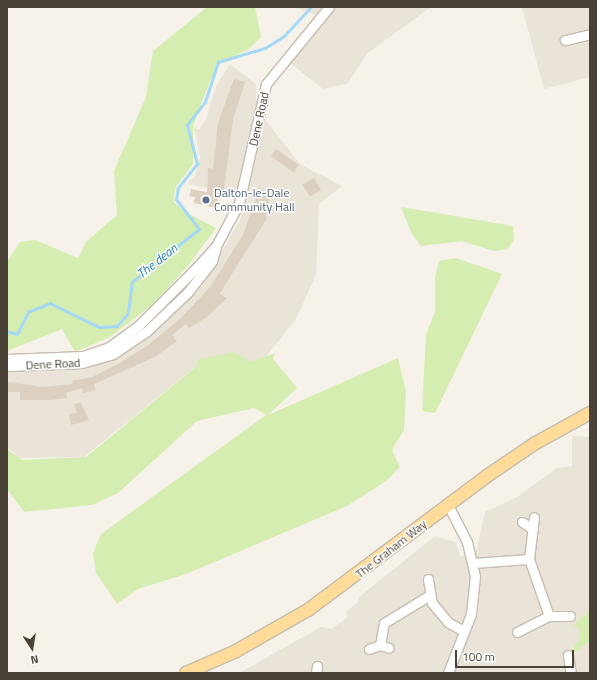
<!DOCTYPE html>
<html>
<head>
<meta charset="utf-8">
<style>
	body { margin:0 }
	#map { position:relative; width:597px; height:680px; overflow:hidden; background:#f6f2ea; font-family:"Titillium Web",sans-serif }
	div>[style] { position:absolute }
	.residential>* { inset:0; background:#eae3d8 }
	.green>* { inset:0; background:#d5edb0 }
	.stream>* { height:2.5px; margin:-1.25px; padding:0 1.25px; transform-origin:1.25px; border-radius:1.25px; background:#a3d9f6 }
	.building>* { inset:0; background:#dcd0c1; transform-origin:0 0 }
	.roads { filter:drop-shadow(1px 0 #c5bcae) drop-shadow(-1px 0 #c5bcae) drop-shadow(0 1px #c5bcae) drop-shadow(0 -1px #c5bcae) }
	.minor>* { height:9px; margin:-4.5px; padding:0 4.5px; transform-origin:4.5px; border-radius:4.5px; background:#fff }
	.major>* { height:12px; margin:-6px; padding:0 6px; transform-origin:6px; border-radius:6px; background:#ffdc9a }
	.dots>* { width:11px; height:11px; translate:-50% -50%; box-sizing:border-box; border:2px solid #fff; border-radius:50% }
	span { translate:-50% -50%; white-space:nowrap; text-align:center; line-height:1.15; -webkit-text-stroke:3px #fff; paint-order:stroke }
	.street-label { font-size:12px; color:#4b4237 }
	.service-label { font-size:12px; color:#4e5e75 }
	.left { translate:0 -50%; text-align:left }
	.water-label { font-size:13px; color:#257dae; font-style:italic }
	.frame { position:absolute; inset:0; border:8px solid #4b4237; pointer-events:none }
	.north { position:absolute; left:12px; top:628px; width:40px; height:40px; -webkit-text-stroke:3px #fff; paint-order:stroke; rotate:168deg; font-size:11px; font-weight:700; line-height:16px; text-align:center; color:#4b4237 }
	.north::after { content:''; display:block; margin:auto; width:14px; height:18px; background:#4b4237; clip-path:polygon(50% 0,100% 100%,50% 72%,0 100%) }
	.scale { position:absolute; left:455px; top:650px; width:119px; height:18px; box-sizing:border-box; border:2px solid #4b4237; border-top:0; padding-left:5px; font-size:12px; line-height:14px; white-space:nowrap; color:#4b4237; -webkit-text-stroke:3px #fff; paint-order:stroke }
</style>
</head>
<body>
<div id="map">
	<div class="residential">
		<div style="clip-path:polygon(293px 7px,431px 7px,368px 53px,347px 84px,323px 89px,290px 63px,327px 19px)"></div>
		<div style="clip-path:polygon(522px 7px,590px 7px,590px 77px,544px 89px)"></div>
		<div style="clip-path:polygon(230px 64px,256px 84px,257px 109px,300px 164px,342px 186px,319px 204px,316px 275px,296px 319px,265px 358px,221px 400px,194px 368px,84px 457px,20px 458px,7px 447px,7px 366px,113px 357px,151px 335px,203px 284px,240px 220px,247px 196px,187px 184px,195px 176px,200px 158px,194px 128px,199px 129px,206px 119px,216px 86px)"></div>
		<div style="clip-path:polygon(572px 436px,590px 437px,590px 611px,574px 625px,579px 628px,580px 639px,574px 646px,574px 654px,590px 641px,590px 673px,239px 673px,321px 627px,331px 629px,347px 618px,346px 612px,358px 602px,359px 597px,435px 536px,455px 542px,461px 557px,477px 549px,485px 512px,517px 497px,557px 468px,572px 466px)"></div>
	</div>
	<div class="green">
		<div style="clip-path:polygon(207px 7px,255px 7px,261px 37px,249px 49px,219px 64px,210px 81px,193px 126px,193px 164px,175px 188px,174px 202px,185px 212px,216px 228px,187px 267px,152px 305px,110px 337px,75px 352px,62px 329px,7px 351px,7px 262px,20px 242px,35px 240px,78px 258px,86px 242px,117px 215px,114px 171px,146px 97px,153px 51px)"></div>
		<div style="clip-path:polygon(401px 207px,513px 226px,514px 239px,508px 249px,494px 251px,462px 241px,421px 246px,411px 232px)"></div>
		<div style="clip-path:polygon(456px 258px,502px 274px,435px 413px,422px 411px,426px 335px,435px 311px,435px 278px,439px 261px)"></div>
		<div style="clip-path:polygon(235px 352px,251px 362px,275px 353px,273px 359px,297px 388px,268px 415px,398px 358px,406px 391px,404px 430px,392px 450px,400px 467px,386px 481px,347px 506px,186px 574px,138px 589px,117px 604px,96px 573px,93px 553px,101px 534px,266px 415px,254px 408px,197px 421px,118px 493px,92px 505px,24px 512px,7px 489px,7px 449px,22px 460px,86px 457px,197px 366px,199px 359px)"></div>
		<div style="clip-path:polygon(590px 611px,590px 641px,574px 654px,574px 646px,580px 639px,579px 628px,573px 625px)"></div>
	</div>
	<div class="stream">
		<div style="left:7px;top:331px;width:10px;rotate:17deg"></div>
		<div style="left:17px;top:334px;width:25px;rotate:-63deg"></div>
		<div style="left:28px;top:312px;width:24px;rotate:-22deg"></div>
		<div style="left:50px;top:303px;width:55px;rotate:26.1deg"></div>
		<div style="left:99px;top:327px;width:18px;rotate:-3deg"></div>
		<div style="left:117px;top:326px;width:17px;rotate:-50deg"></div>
		<div style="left:128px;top:313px;width:31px;rotate:-83deg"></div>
		<div style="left:132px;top:282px;width:85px;rotate:-38.3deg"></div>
		<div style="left:199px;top:229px;width:37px;rotate:-128deg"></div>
		<div style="left:176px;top:200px;width:12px;rotate:-81deg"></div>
		<div style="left:178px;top:188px;width:31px;rotate:-52deg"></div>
		<div style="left:197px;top:164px;width:40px;rotate:-104.4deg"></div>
		<div style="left:187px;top:125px;width:29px;rotate:-52deg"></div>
		<div style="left:205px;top:102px;width:42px;rotate:-72deg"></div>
		<div style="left:218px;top:62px;width:49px;rotate:-16.6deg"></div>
		<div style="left:265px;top:48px;width:22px;rotate:-32deg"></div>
		<div style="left:284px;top:36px;width:40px;rotate:-47deg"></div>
	</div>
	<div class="building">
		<div style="clip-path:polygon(234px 79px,245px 82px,233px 120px,224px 190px,220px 189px,216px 208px,194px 203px,195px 197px,189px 196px,191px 189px,207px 192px,208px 168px,213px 169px,218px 123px)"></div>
		<div style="left:276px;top:149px;width:28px;height:9px;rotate:35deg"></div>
		<div style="left:314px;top:178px;width:14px;height:13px;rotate:60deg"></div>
		<div style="clip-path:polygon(258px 192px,270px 196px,266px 220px,225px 285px,220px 294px,227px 298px,207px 317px,189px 328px,186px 324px,172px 335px,177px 341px,155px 357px,94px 384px,96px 390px,83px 393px,82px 388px,66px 393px,67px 398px,49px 400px,20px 400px,20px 392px,7px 392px,7px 382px,42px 387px,73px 384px,72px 381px,92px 377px,120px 363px,147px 346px,181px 318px,210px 287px,243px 235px)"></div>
		<div style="clip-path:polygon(81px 403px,89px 420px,71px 425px,69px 414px,77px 413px,74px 404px)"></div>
	</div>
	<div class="roads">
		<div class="minor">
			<div style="left:565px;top:40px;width:26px;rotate:-13deg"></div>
			<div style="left:7px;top:359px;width:76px;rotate:-2.3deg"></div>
			<div style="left:83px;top:356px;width:28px;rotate:-19deg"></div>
			<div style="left:109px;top:347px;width:36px;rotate:-36deg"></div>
			<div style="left:138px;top:326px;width:83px;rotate:-45deg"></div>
			<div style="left:197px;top:267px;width:28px;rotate:-48deg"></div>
			<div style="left:216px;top:246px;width:49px;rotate:-61.9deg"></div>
			<div style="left:239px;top:203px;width:122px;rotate:-77.2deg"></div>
			<div style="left:266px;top:84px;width:99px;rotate:-50.7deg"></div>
			<div style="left:7px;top:366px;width:75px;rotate:-2.3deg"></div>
			<div style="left:82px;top:363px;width:32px;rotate:-16deg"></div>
			<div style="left:113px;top:354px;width:41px;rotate:-34.1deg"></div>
			<div style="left:147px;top:331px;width:57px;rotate:-43.6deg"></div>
			<div style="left:188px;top:292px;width:39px;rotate:-52deg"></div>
			<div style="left:212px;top:261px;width:15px;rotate:-74deg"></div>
			<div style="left:448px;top:505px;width:42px;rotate:62.8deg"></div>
			<div style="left:467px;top:542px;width:35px;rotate:77deg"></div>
			<div style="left:475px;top:576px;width:38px;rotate:96deg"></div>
			<div style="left:471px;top:614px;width:63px;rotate:111.3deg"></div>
			<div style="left:522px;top:522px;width:13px;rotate:32deg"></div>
			<div style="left:473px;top:563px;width:56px;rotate:-4.1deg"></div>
			<div style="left:428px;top:579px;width:24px;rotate:81deg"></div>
			<div style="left:432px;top:603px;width:26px;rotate:50deg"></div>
			<div style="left:449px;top:623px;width:17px;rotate:28deg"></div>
			<div style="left:549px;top:616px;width:21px"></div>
			<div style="left:517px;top:632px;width:36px;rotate:-27deg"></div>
			<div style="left:549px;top:616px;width:60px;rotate:-109.3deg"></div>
			<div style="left:529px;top:559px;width:42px;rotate:-83.2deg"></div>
			<div style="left:380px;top:645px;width:22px;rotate:-80deg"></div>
			<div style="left:384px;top:623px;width:52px;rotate:-31.5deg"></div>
			<div style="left:369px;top:649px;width:12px;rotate:-20deg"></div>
			<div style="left:380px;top:645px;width:9px;rotate:18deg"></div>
			<div style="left:568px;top:655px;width:18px;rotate:81deg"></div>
			<div style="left:316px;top:673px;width:7px;rotate:-82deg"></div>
		</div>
		<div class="major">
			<div style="left:186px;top:673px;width:55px;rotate:-23.7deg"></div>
			<div style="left:236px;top:651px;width:83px;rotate:-29.7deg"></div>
			<div style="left:308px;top:610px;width:227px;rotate:-36.8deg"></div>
			<div style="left:490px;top:474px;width:53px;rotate:-34.3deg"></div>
			<div style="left:534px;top:444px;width:64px;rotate:-29deg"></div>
		</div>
	</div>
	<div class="dots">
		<div style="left:206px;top:200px;background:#5c6f8a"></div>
	</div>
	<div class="street-label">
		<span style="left:259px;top:119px;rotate:-78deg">Dene Road</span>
		<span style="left:53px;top:364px;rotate:-3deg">Dene Road</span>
		<span style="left:391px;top:549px;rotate:-38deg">The Graham Way</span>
	</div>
	<div class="service-label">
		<span class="left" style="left:214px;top:200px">Dalton-le-Dale<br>Community Hall</span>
	</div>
	<div class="water-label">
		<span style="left:157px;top:261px;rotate:-38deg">The dean</span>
	</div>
	<div class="frame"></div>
	<div class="north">N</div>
	<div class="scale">100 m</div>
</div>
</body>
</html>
